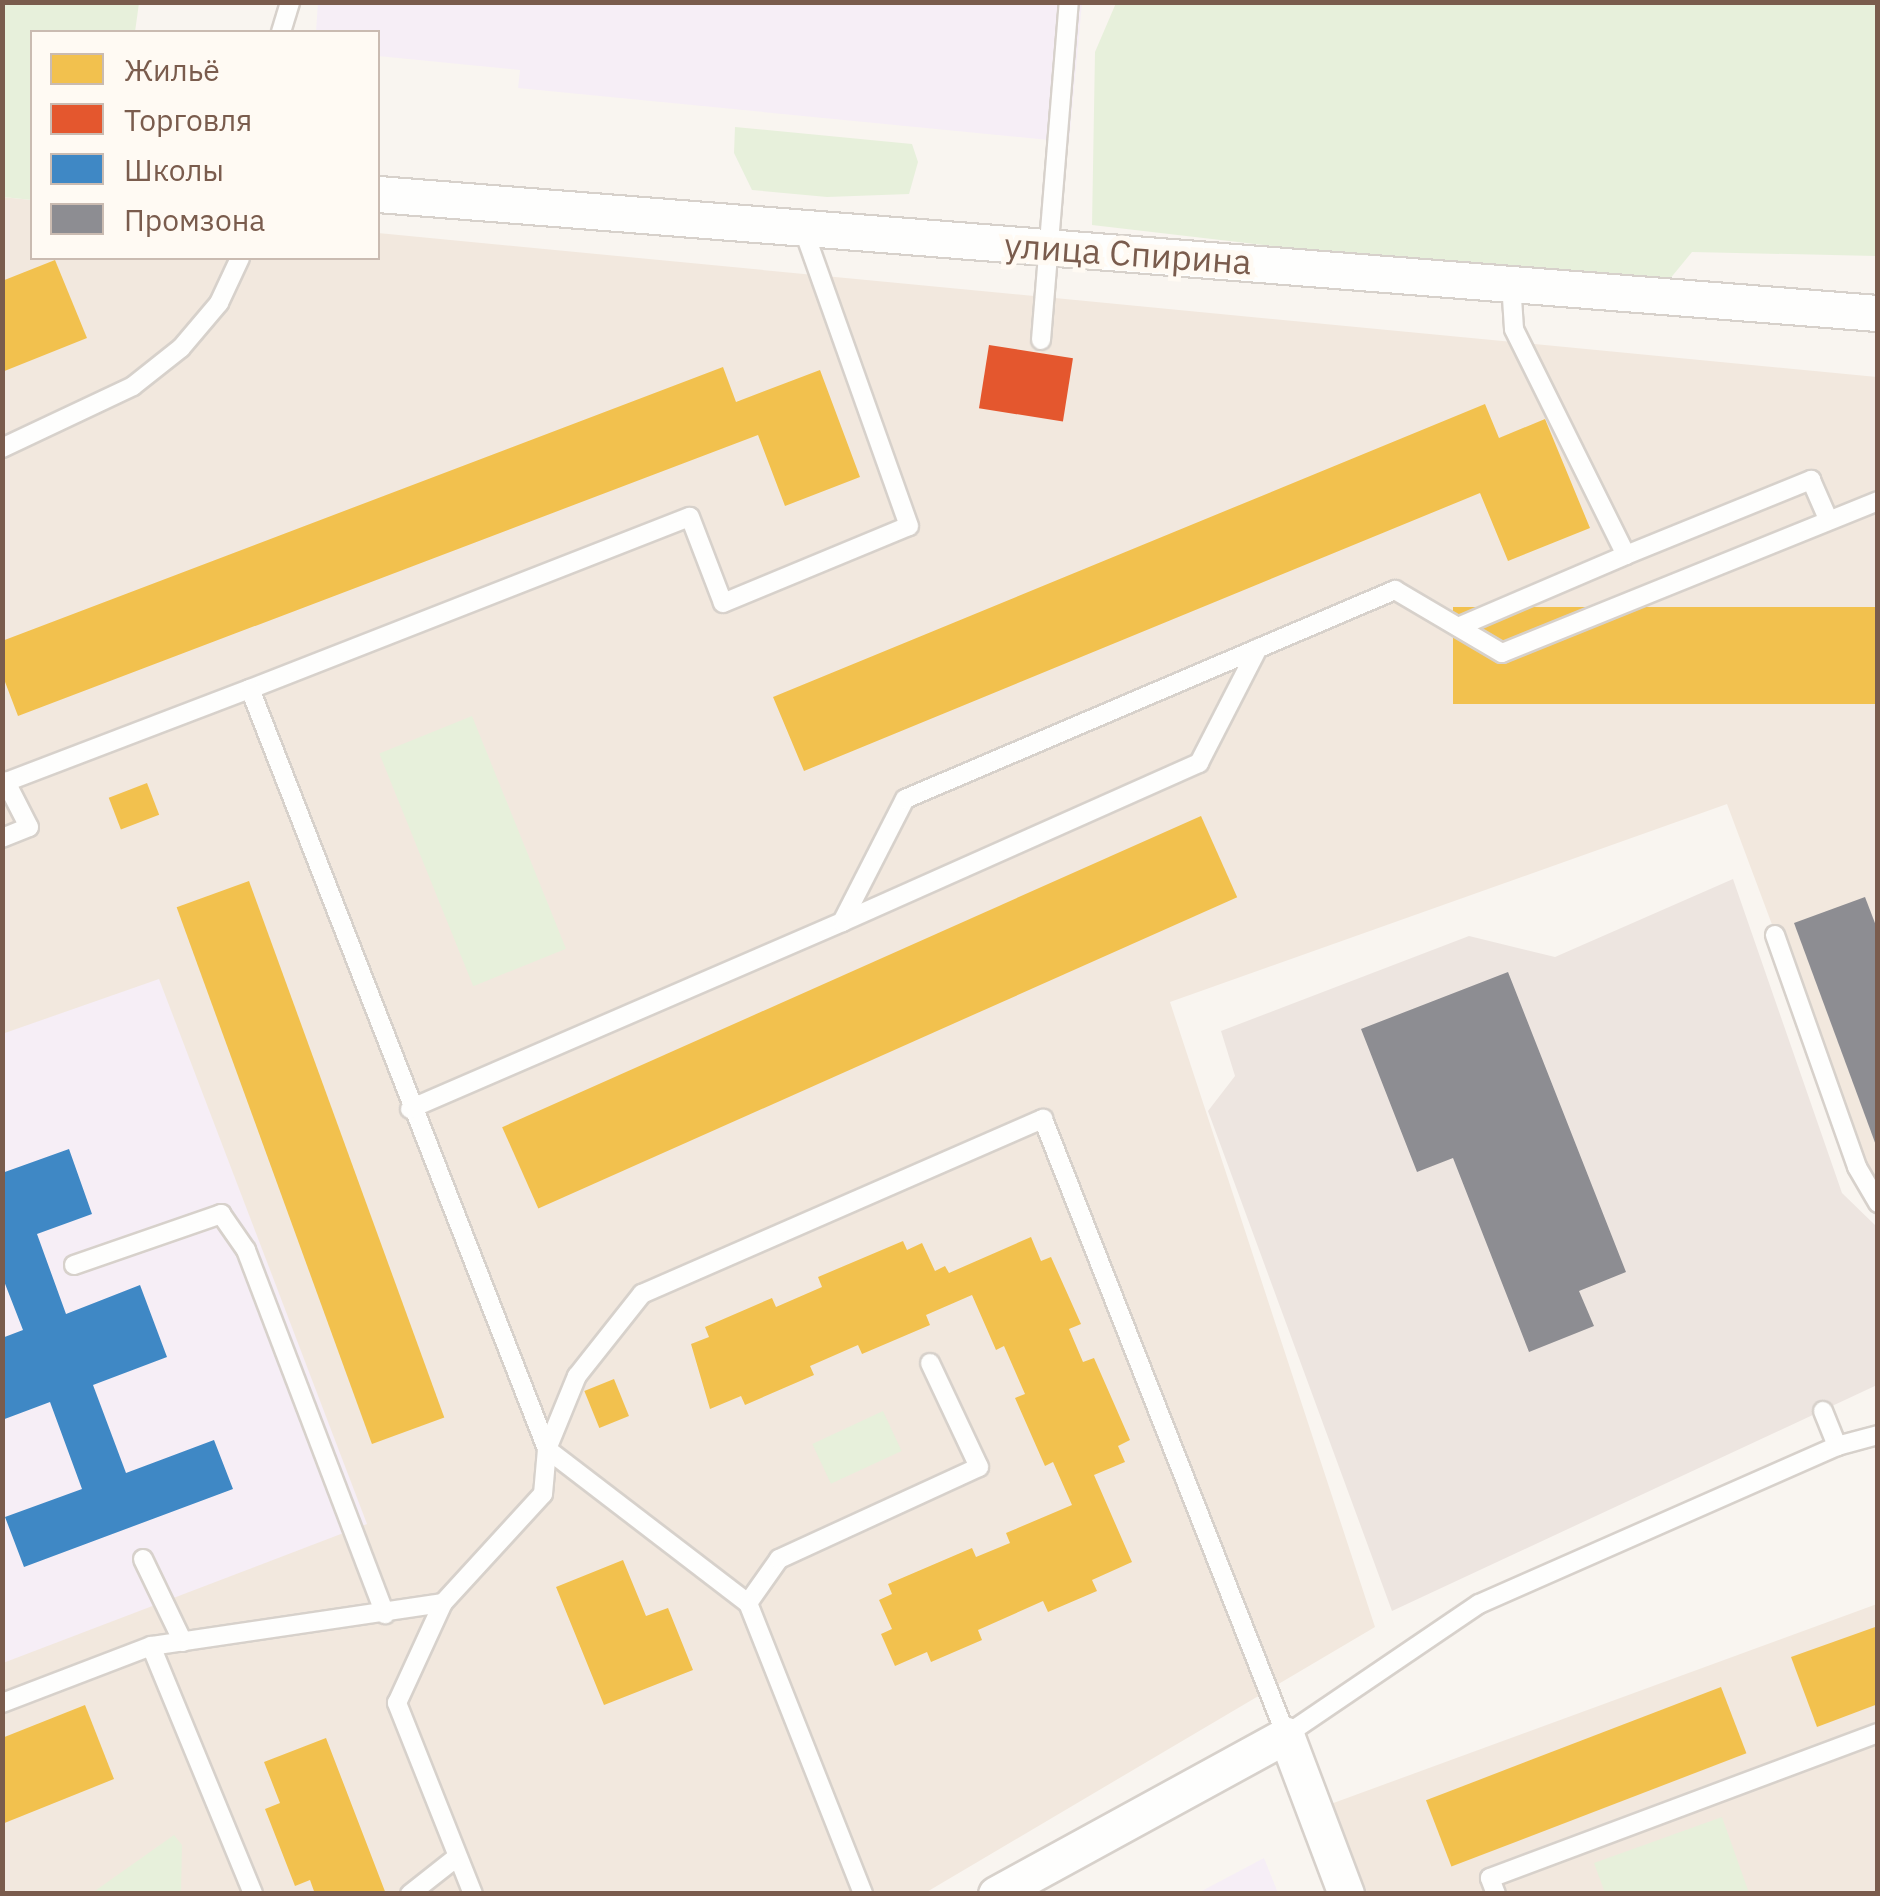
<!DOCTYPE html>
<html>
<head>
<meta charset="utf-8">
<style>
	body { margin:0 }
	#map { position:relative; width:1880px; height:1896px; overflow:hidden; background:#f9f5f0; font-family:"IBM Plex Sans",sans-serif }
	div>[style] { position:absolute }
	.residential>* { inset:0; background:#f2e8de }
	.industrial>* { inset:0; background:#ede5e0 }
	.education>* { inset:0; background:#f6eef6 }
	.green>* { inset:0; background:#e7f0db; transform-origin:0 0 }
	.homes>* { inset:0; background:#f2c14e; transform-origin:0 0 }
	.shops>* { inset:0; background:#e4572e; transform-origin:0 0 }
	.schools>* { inset:0; background:#3f88c5 }
	.industry>* { inset:0; background:#8d8d92 }
	.roads { filter:drop-shadow(2px 0 #d7d1cb) drop-shadow(-2px 0 #d7d1cb) drop-shadow(0 2px #d7d1cb) drop-shadow(0 -2px #d7d1cb) }
	.lane>* { height:18px; margin:-9px; padding:0 9px; transform-origin:9px; border-radius:9px; background:#fefefd }
	.street>* { height:35px; margin:-17.5px; padding:0 17.5px; transform-origin:17.5px; border-radius:17.5px; background:#fefefd }
	span { translate:-50% -50%; white-space:nowrap; text-align:center; line-height:1.15; -webkit-text-stroke:10px #fffaf3; paint-order:stroke }
	.street-label { font-size:35px; color:#7a5c4d }
	.frame { position:absolute; inset:0; border:5px solid #7a5c4d; pointer-events:none }
	.legend { position:absolute; left:30px; top:30px; width:350px; height:230px; box-sizing:border-box; background:#fffaf3; border:2px solid #cabbb1; margin:0; padding:12px 18px; list-style:none; font-size:30px; color:#7a5c4d }
	.legend li { display:flex; align-items:center; gap:20px; height:50px }
	.legend b { width:50px; border:2px solid #cabbb1 }
</style>
</head>
<body>
<div id="map">
	<div class="residential">
		<div style="clip-path:polygon(2px 197px,32px 200px,32px 258px,378px 258px,378px 233px,1877px 377px,1877px 1206px,1727px 804px,1170px 1002px,1375px 1627px,925px 1893px,3px 1893px)"></div>
		<div style="clip-path:polygon(1877px 1604px,1877px 1893px,1363px 1893px,1328px 1805px)"></div>
	</div>
	<div class="industrial">
		<div style="clip-path:polygon(1733px 879px,1842px 1193px,1877px 1227px,1877px 1385px,1392px 1611px,1208px 1111px,1235px 1076px,1221px 1031px,1469px 936px,1555px 957px)"></div>
	</div>
	<div class="education">
		<div style="clip-path:polygon(318px 2px,1082px 3px,1069px 142px,518px 88px,520px 70px,378px 56px,378px 32px,316px 32px)"></div>
		<div style="clip-path:polygon(159px 979px,367px 1524px,3px 1663px,2px 1034px)"></div>
		<div style="clip-path:polygon(1264px 1858px,1278px 1893px,1198px 1893px)"></div>
	</div>
	<div class="green">
		<div style="clip-path:polygon(2px 3px,139px 3px,135px 32px,32px 32px,32px 200px,3px 197px)"></div>
		<div style="clip-path:polygon(1116px 3px,1877px 3px,1877px 256px,1692px 252px,1669px 280px,1401px 261px,1092px 225px,1095px 52px)"></div>
		<div style="clip-path:polygon(735px 127px,912px 144px,918px 162px,909px 194px,827px 197px,752px 190px,734px 153px)"></div>
		<div style="left:472px;top:716px;width:251px;height:100px;rotate:68deg"></div>
		<div style="left:883px;top:1411px;width:44px;height:78px;rotate:65deg"></div>
		<div style="clip-path:polygon(1722px 1817px,1749px 1893px,1605px 1893px,1594px 1863px)"></div>
		<div style="clip-path:polygon(174px 1835px,182px 1845px,181px 1893px,92px 1893px)"></div>
	</div>
	<div class="homes">
		<div style="clip-path:polygon(55px 260px,87px 338px,2px 372px,2px 281px)"></div>
		<div style="clip-path:polygon(723px 367px,736px 402px,820px 370px,860px 477px,785px 506px,758px 435px,18px 716px,2px 674px,2px 641px)"></div>
		<div style="clip-path:polygon(1485px 404px,1499px 438px,1545px 419px,1590px 528px,1508px 561px,1480px 493px,804px 771px,773px 697px)"></div>
		<div style="left:1878px;top:607px;width:97px;height:425px;rotate:90deg"></div>
		<div style="left:147px;top:783px;width:34px;height:41px;rotate:69deg"></div>
		<div style="left:1201px;top:816px;width:89px;height:765px;rotate:66deg"></div>
		<div style="left:249px;top:881px;width:571px;height:77px;rotate:70deg"></div>
		<div style="clip-path:polygon(1031px 1237px,1041px 1261px,1051px 1257px,1081px 1324px,1069px 1329px,1083px 1362px,1094px 1358px,1130px 1440px,1118px 1446px,1125px 1462px,1094px 1475px,1132px 1562px,1092px 1580px,1097px 1591px,1048px 1612px,1043px 1601px,978px 1630px,982px 1640px,931px 1662px,927px 1652px,895px 1666px,881px 1634px,892px 1629px,879px 1600px,892px 1594px,888px 1584px,972px 1548px,976px 1557px,1010px 1543px,1006px 1533px,1072px 1505px,1053px 1462px,1045px 1466px,1015px 1398px,1025px 1394px,1004px 1346px,996px 1350px,972px 1295px,926px 1315px,930px 1325px,862px 1354px,858px 1345px,810px 1366px,814px 1375px,745px 1405px,741px 1396px,710px 1409px,691px 1344px,709px 1337px,705px 1327px,772px 1298px,776px 1307px,822px 1287px,818px 1277px,903px 1241px,907px 1250px,922px 1243px,935px 1271px,945px 1266px,949px 1273px)"></div>
		<div style="left:614px;top:1379px;width:40px;height:32px;rotate:68deg"></div>
		<div style="clip-path:polygon(623px 1560px,646px 1616px,668px 1608px,693px 1670px,604px 1705px,556px 1587px)"></div>
		<div style="clip-path:polygon(1878px 1626px,1878px 1704px,1817px 1727px,1791px 1657px)"></div>
		<div style="left:1721px;top:1687px;width:71px;height:316px;rotate:69deg"></div>
		<div style="clip-path:polygon(85px 1705px,114px 1779px,2px 1824px,2px 1738px)"></div>
		<div style="clip-path:polygon(326px 1738px,386px 1894px,315px 1894px,310px 1880px,295px 1886px,265px 1809px,280px 1803px,264px 1762px)"></div>
	</div>
	<div class="shops">
		<div style="left:989px;top:345px;width:85px;height:64px;rotate:9deg"></div>
	</div>
	<div class="schools">
		<div style="clip-path:polygon(69px 1149px,92px 1214px,37px 1234px,66px 1314px,140px 1285px,167px 1357px,93px 1385px,126px 1473px,214px 1440px,233px 1489px,24px 1567px,5px 1517px,82px 1489px,50px 1402px,2px 1420px,2px 1338px,23px 1330px,2px 1276px,2px 1173px)"></div>
	</div>
	<div class="industry">
		<div style="clip-path:polygon(1865px 897px,1878px 931px,1877px 1148px,1794px 923px)"></div>
		<div style="clip-path:polygon(1508px 972px,1626px 1272px,1579px 1291px,1594px 1326px,1529px 1352px,1453px 1158px,1417px 1172px,1361px 1029px)"></div>
	</div>
	<div class="roads">
		<div class="lane">
			<div style="left:281px;top:32px;width:31px;rotate:-73deg"></div>
			<div style="left:1041px;top:340px;width:339px;rotate:-85.3deg"></div>
			<div style="left:2px;top:448px;width:145px;rotate:-25.3deg"></div>
			<div style="left:133px;top:386px;width:61px;rotate:-38.4deg"></div>
			<div style="left:181px;top:348px;width:59px;rotate:-49.8deg"></div>
			<div style="left:219px;top:303px;width:50px;rotate:-65deg"></div>
			<div style="left:1626px;top:555px;width:200px;rotate:-22.1deg"></div>
			<div style="left:1811px;top:480px;width:43px;rotate:66.4deg"></div>
			<div style="left:1458px;top:627px;width:183px;rotate:-23.2deg"></div>
			<div style="left:1626px;top:555px;width:252px;rotate:-116.4deg"></div>
			<div style="left:1514px;top:329px;width:46px;rotate:-93.7deg"></div>
			<div style="left:250px;top:689px;width:472px;rotate:-21.4deg"></div>
			<div style="left:690px;top:517px;width:92px;rotate:69deg"></div>
			<div style="left:723px;top:603px;width:201px;rotate:-22.5deg"></div>
			<div style="left:909px;top:526px;width:319px;rotate:-109.6deg"></div>
			<div style="left:2px;top:838px;width:29px;rotate:-22deg"></div>
			<div style="left:29px;top:827px;width:51px;rotate:-117.1deg"></div>
			<div style="left:6px;top:782px;width:261px;rotate:-20.9deg"></div>
			<div style="left:250px;top:689px;width:816px;rotate:68.65deg"></div>
			<div style="left:547px;top:1449px;width:253px;rotate:37.5deg"></div>
			<div style="left:748px;top:1603px;width:313px;rotate:68.4deg"></div>
			<div style="left:842px;top:922px;width:391px;rotate:-24deg"></div>
			<div style="left:1199px;top:763px;width:129px;rotate:-62.8deg"></div>
			<div style="left:1775px;top:935px;width:246px;rotate:70.5deg"></div>
			<div style="left:1857px;top:1167px;width:42px;rotate:59.7deg"></div>
			<div style="left:410px;top:1109px;width:471px;rotate:-23.4deg"></div>
			<div style="left:842px;top:922px;width:138px;rotate:-62.9deg"></div>
			<div style="left:905px;top:799px;width:533px;rotate:-23.1deg"></div>
			<div style="left:1395px;top:590px;width:124px;rotate:30.5deg"></div>
			<div style="left:1502px;top:653px;width:406px;rotate:-22deg"></div>
			<div style="left:74px;top:1265px;width:156px;rotate:-19.1deg"></div>
			<div style="left:221px;top:1214px;width:44px;rotate:55.2deg"></div>
			<div style="left:246px;top:1250px;width:390px;rotate:69.1deg"></div>
			<div style="left:1823px;top:1411px;width:38px;rotate:68deg"></div>
			<div style="left:143px;top:1559px;width:92px;rotate:64.3deg"></div>
			<div style="left:748px;top:1603px;width:54px;rotate:-54.8deg"></div>
			<div style="left:779px;top:1559px;width:220px;rotate:-24.7deg"></div>
			<div style="left:979px;top:1467px;width:115px;rotate:-115.2deg"></div>
			<div style="left:151px;top:1646px;width:268px;rotate:67.6deg"></div>
			<div style="left:2px;top:1703px;width:160px;rotate:-20.9deg"></div>
			<div style="left:151px;top:1646px;width:295px;rotate:-8.4deg"></div>
			<div style="left:410px;top:1894px;width:60px;rotate:-38.2deg"></div>
			<div style="left:473px;top:1894px;width:206px;rotate:-111.7deg"></div>
			<div style="left:397px;top:1703px;width:110px;rotate:-65.3deg"></div>
			<div style="left:443px;top:1603px;width:148px;rotate:-47.5deg"></div>
			<div style="left:543px;top:1494px;width:45px;rotate:-84.9deg"></div>
			<div style="left:547px;top:1449px;width:79px;rotate:-67.7deg"></div>
			<div style="left:577px;top:1376px;width:105px;rotate:-51.6deg"></div>
			<div style="left:642px;top:1294px;width:438px;rotate:-23.6deg"></div>
			<div style="left:1043px;top:1119px;width:662px;rotate:68.47deg"></div>
			<div style="left:1286px;top:1735px;width:233px;rotate:-34.2deg"></div>
			<div style="left:1479px;top:1604px;width:391px;rotate:-23.8deg"></div>
			<div style="left:1837px;top:1446px;width:42px;rotate:-15deg"></div>
			<div style="left:1496px;top:1894px;width:17px;rotate:-111deg"></div>
			<div style="left:1490px;top:1878px;width:414px;rotate:-20.5deg"></div>
		</div>
		<div class="street">
			<div style="left:378px;top:194px;width:1505px;rotate:4.54deg"></div>
			<div style="left:996px;top:1894px;width:331px;rotate:-28.7deg"></div>
			<div style="left:1286px;top:1735px;width:170px;rotate:69.3deg"></div>
		</div>
	</div>
	<div class="street-label">
		<span style="left:1128px;top:253px;rotate:4deg">улица Спирина</span>
	</div>
	<div class="frame"></div>
	<ul class="legend">
	<li><b style="height:28px;background:#f2c14e"></b>Жильё</li>
	<li><b style="height:28px;background:#e4572e"></b>Торговля</li>
	<li><b style="height:28px;background:#3f88c5"></b>Школы</li>
	<li><b style="height:28px;background:#8d8d92"></b>Промзона</li>
	</ul>
</div>
</body>
</html>
